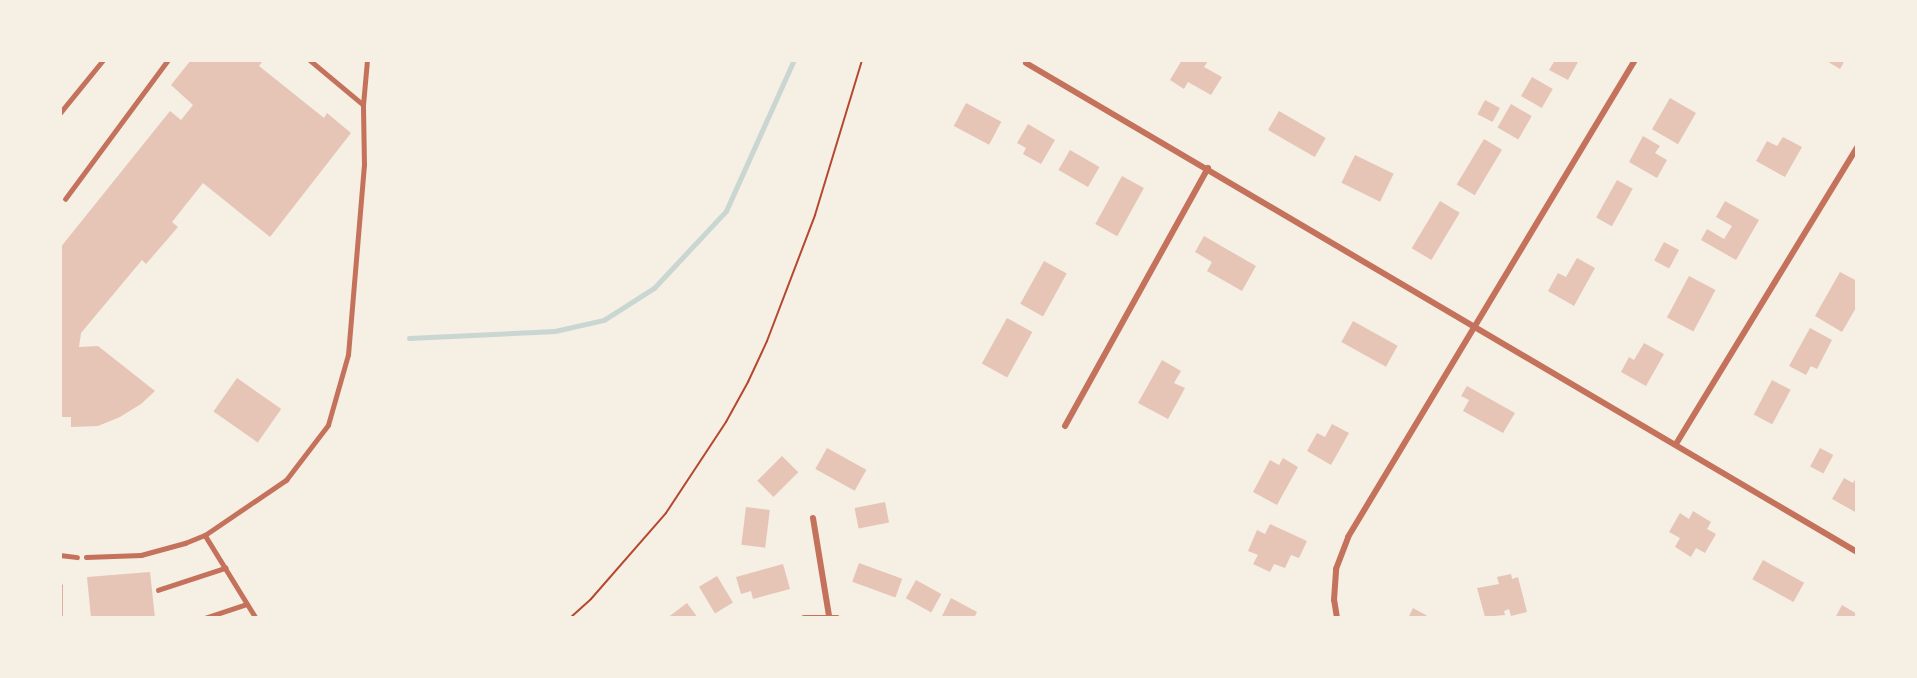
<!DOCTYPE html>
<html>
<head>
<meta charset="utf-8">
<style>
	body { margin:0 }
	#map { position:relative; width:1917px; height:678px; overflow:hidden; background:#f6efe4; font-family:Signika,sans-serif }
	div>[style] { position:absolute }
	.stream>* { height:4.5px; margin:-2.25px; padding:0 2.25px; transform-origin:2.25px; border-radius:2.25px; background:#c9d6d2 }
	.building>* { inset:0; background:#e6c5b7; transform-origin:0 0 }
	.path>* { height:2px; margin:-1px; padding:0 1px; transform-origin:1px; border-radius:1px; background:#b5482f }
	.service>* { height:4.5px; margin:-2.25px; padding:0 2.25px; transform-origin:2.25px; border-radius:2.25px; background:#c5725c }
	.minor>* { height:6px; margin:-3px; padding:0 3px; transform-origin:3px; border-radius:3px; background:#c5725c }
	span { translate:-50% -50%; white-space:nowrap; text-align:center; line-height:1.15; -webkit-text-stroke:4.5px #f6efe4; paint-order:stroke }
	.frame { position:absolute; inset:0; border:62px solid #f6efe4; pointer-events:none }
</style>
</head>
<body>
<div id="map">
	<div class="stream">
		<div style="left:409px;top:338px;width:146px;rotate:-2.7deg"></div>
		<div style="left:555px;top:331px;width:50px;rotate:-12.7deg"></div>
		<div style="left:604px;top:320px;width:59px;rotate:-32.6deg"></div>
		<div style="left:654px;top:288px;width:105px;rotate:-46.9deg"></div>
		<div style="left:726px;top:211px;width:166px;rotate:-65.8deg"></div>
	</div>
	<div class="building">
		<div style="clip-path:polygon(191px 60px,260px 60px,262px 62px,259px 66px,324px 118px,327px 113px,351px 133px,270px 237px,203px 183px,172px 222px,178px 227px,146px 264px,142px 260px,81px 333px,79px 347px,98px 346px,155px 391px,141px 404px,120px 417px,98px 426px,71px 427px,71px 417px,60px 417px,60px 248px,170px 111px,181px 120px,193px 105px,171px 85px)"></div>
		<div style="clip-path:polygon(1182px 60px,1208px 61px,1204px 67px,1222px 77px,1211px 95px,1188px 82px,1184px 89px,1170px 80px)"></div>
		<div style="clip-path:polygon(1555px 60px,1579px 60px,1568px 80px,1549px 70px)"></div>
		<div style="clip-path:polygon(1825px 60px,1845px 60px,1840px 69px)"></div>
		<div style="left:1532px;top:77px;width:24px;height:22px;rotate:30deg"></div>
		<div style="left:1670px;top:98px;width:30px;height:36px;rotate:30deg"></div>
		<div style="left:1485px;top:100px;width:17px;height:16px;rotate:28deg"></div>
		<div style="left:966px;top:103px;width:40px;height:26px;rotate:28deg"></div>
		<div style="left:1511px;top:104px;width:24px;height:27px;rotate:30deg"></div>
		<div style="left:1279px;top:111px;width:54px;height:22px;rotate:30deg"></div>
		<div style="clip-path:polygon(1028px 124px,1055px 140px,1041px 164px,1023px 154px,1026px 148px,1017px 143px)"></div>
		<div style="clip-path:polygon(1643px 136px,1660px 146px,1655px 153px,1667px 160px,1657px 178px,1629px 162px)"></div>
		<div style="clip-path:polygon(1783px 137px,1802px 147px,1785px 177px,1756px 161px,1767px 141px,1777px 146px)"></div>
		<div style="left:1484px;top:139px;width:21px;height:53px;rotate:31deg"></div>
		<div style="left:1070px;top:150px;width:34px;height:23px;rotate:30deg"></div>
		<div style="left:1355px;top:155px;width:43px;height:31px;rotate:26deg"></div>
		<div style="left:1122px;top:176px;width:25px;height:55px;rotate:29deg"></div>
		<div style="left:1617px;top:180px;width:18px;height:43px;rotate:29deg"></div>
		<div style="left:1440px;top:201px;width:23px;height:55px;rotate:31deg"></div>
		<div style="clip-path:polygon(1725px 201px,1759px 220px,1736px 260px,1701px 240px,1707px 229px,1724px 239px,1732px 226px,1716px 217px)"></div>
		<div style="clip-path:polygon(1204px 236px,1256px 266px,1242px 291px,1207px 271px,1212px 262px,1195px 252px)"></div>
		<div style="left:1664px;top:242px;width:17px;height:21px;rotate:28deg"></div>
		<div style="clip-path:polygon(1577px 258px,1595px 268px,1574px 306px,1548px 291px,1558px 273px,1566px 277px)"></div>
		<div style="left:1044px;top:261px;width:26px;height:49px;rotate:29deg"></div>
		<div style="clip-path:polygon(1840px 272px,1857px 281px,1857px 306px,1842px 332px,1815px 316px)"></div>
		<div style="left:1689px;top:276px;width:30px;height:47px;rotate:28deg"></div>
		<div style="left:1007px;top:318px;width:29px;height:52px;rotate:29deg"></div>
		<div style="left:1353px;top:321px;width:51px;height:24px;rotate:29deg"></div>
		<div style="clip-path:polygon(1810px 328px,1832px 340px,1817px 369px,1811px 366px,1806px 375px,1789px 366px)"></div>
		<div style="clip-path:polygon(1644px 343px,1664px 354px,1646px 386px,1621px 372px,1629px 357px,1634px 360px)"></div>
		<div style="clip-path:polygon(1162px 360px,1181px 371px,1174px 383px,1185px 388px,1168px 419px,1138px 403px)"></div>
		<div style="left:237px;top:378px;width:54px;height:41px;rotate:35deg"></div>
		<div style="left:1772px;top:380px;width:21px;height:39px;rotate:28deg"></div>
		<div style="clip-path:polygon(1467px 386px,1515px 413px,1503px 433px,1463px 411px,1469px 400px,1461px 396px)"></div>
		<div style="clip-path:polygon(1332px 424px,1349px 433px,1331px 465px,1307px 451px,1317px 433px,1325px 437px)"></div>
		<div style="left:827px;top:448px;width:45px;height:24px;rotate:29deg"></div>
		<div style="left:1820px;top:448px;width:15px;height:21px;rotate:28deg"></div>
		<div style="left:782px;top:456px;width:23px;height:35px;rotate:45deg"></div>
		<div style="clip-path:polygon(1283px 458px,1298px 467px,1277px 505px,1253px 492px,1270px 460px,1279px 465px)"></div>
		<div style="clip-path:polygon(1857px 476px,1857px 513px,1832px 499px,1844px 478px,1853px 483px)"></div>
		<div style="left:885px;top:502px;width:21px;height:31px;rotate:79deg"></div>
		<div style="left:746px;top:507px;width:24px;height:38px;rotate:7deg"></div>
		<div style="clip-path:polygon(1693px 511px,1711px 522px,1707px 529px,1716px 534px,1705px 553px,1696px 548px,1691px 557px,1675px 547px,1680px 538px,1669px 532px,1680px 513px,1689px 519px)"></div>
		<div style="clip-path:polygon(1270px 524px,1307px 541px,1299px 558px,1291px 555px,1285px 568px,1274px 564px,1270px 572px,1253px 564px,1258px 555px,1248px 551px,1257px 530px,1265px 534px)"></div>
		<div style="left:1763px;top:560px;width:47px;height:22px;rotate:29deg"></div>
		<div style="left:859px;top:563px;width:46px;height:20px;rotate:20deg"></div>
		<div style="clip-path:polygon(783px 564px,790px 589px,753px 599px,751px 591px,741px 594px,736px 577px)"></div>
		<div style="clip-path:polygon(150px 572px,155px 618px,91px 618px,87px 577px)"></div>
		<div style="clip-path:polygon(1511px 574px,1512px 579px,1518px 577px,1527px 612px,1511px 616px,1509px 609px,1504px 611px,1505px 615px,1485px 617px,1477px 588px,1499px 584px,1497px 577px)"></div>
		<div style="left:717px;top:576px;width:31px;height:21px;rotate:59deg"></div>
		<div style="left:916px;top:580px;width:29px;height:21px;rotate:29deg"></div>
		<div style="clip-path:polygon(951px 598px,977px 612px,974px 618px,942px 616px)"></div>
		<div style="clip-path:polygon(687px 603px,698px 618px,667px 618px)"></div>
		<div style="clip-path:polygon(1842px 605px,1857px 614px,1857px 618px,1835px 618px)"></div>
		<div style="clip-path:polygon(1413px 608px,1431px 618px,1408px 618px)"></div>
	</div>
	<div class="path">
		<div style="left:570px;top:618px;width:28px;rotate:-42deg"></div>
		<div style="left:591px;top:599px;width:114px;rotate:-48.9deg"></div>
		<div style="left:666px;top:513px;width:109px;rotate:-56.6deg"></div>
		<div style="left:726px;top:422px;width:46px;rotate:-61.2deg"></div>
		<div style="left:748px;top:382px;width:45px;rotate:-65.1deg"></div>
		<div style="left:767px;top:341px;width:135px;rotate:-69.1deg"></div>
		<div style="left:815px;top:215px;width:162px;rotate:-73.1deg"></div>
	</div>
	<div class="service">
		<div style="left:363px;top:105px;width:45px;rotate:-84.9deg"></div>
		<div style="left:60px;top:113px;width:68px;rotate:-50.9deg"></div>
		<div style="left:65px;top:199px;width:173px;rotate:-53.5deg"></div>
		<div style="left:205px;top:535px;width:97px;rotate:58.4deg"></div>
		<div style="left:60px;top:555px;width:17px;rotate:7deg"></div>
		<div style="left:86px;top:557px;width:55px;rotate:-2.1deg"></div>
		<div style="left:141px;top:555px;width:46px;rotate:-15.3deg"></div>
		<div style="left:185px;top:543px;width:22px;rotate:-22deg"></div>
		<div style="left:205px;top:535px;width:98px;rotate:-34.2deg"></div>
		<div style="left:286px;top:480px;width:69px;rotate:-52.6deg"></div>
		<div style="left:328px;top:425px;width:73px;rotate:-74.1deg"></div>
		<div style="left:348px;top:355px;width:191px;rotate:-85.2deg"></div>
		<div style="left:364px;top:165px;width:60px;rotate:-91deg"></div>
		<div style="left:363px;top:105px;width:70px;rotate:-140.2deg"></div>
		<div style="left:60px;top:585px;width:33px;rotate:90deg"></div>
		<div style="left:158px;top:590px;width:71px;rotate:-18.2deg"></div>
		<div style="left:205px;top:618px;width:44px;rotate:-18.4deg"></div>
	</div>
	<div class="minor">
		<div style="left:1026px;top:63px;width:964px;rotate:30.47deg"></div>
		<div style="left:1065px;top:426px;width:295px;rotate:-61deg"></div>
		<div style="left:1676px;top:444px;width:348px;rotate:-58.6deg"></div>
		<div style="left:813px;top:518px;width:99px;rotate:80.7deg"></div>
		<div style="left:804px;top:618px;width:33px"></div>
		<div style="left:1337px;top:618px;width:18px;rotate:-99deg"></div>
		<div style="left:1334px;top:600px;width:31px;rotate:-86deg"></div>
		<div style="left:1336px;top:569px;width:34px;rotate:-69deg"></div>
		<div style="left:1348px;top:537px;width:557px;rotate:-58.97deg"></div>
	</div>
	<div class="frame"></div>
</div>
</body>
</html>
